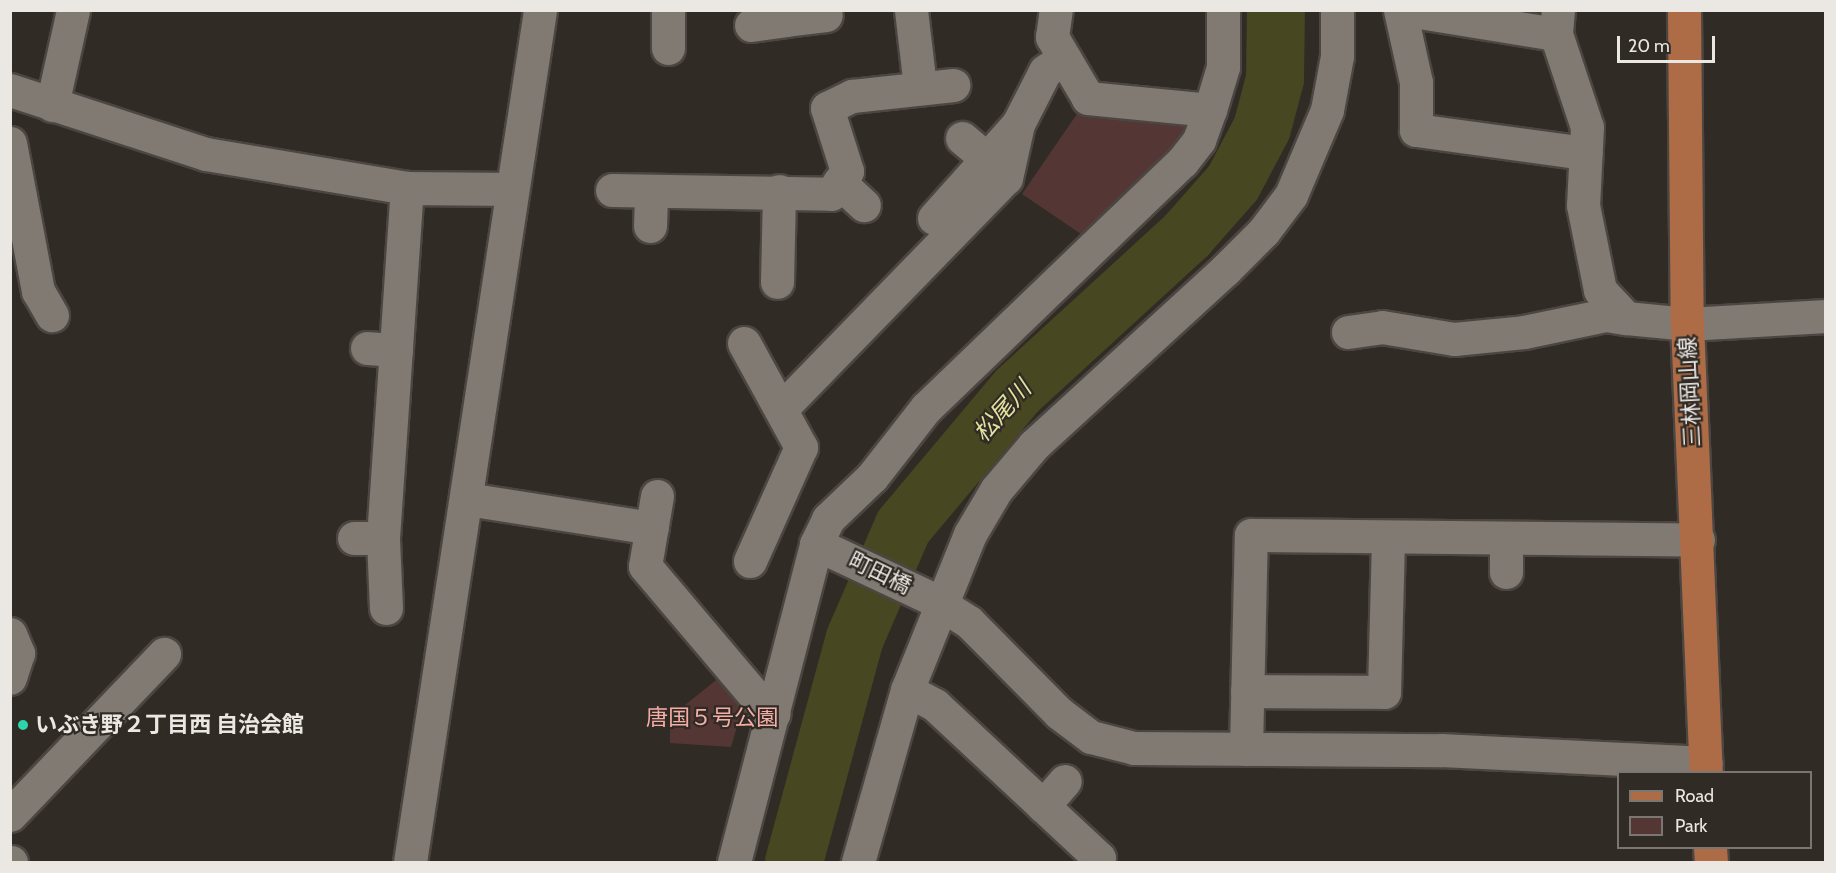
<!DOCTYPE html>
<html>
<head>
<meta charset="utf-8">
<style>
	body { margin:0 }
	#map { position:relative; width:1836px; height:873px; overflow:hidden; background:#312b25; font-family:Cabin,"Noto Sans JP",sans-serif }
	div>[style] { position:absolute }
	.green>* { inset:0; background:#543734 }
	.river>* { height:58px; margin:-29px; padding:0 29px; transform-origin:29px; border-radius:29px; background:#474721 }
	.roads { filter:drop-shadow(2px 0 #4b4641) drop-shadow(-2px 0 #4b4641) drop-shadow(0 2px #4b4641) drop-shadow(0 -2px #4b4641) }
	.minor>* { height:33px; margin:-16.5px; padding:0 16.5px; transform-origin:16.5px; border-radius:16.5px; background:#807a73 }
	.major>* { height:33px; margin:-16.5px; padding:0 16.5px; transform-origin:16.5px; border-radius:16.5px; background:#ae6c46 }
	.dots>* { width:16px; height:16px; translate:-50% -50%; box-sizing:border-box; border:3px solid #312b25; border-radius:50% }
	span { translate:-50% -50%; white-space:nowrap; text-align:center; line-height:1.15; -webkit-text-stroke:4.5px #312b25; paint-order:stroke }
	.street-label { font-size:22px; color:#ebe7e3 }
	.park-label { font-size:22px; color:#f5ada5 }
	.poi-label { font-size:22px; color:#ebe7e3; font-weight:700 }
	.left { translate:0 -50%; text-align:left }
	.water-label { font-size:24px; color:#e1e29f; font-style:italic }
	.frame { position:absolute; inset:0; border:12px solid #ebe7e3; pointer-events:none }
	.legend { position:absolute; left:1617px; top:771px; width:195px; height:78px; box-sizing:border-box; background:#312b25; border:2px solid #7b7671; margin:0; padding:8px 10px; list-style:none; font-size:18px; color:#ebe7e3 }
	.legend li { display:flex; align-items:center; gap:12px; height:30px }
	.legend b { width:30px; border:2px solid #7b7671 }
	.scale { position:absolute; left:1617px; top:36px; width:98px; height:27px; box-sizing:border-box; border:3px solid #ebe7e3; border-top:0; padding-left:8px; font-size:18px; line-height:21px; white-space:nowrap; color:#ebe7e3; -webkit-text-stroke:4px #312b25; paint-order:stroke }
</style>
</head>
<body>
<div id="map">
	<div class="green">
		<div style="clip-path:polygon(1079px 111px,1187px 126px,1181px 144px,1081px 234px,1022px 194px)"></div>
		<div style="clip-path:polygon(720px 677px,744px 702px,731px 747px,670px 743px,670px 717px)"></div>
	</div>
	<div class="river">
		<div style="left:794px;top:862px;width:232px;rotate:-74.8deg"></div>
		<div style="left:855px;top:638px;width:121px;rotate:-66.6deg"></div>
		<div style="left:903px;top:527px;width:177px;rotate:-50deg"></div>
		<div style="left:1017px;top:391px;width:231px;rotate:-42.5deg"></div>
		<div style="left:1187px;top:235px;width:69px;rotate:-48.5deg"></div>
		<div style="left:1233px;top:183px;width:62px;rotate:-62.2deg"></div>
		<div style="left:1262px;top:128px;width:51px;rotate:-75.1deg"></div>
		<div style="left:1275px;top:79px;width:69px;rotate:-89.2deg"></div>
	</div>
	<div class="roads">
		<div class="minor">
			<div style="left:668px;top:10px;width:38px;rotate:90deg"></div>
			<div style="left:785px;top:10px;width:10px;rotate:84deg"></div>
			<div style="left:786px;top:20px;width:40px;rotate:-7.1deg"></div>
			<div style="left:911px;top:10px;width:78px;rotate:83.3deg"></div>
			<div style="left:1400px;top:10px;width:74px;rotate:77.5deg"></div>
			<div style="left:1416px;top:82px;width:48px;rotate:90deg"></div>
			<div style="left:1416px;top:130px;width:171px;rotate:7.8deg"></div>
			<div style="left:1407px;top:10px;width:151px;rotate:9.2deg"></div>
			<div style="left:1558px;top:10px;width:24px;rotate:95deg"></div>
			<div style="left:1556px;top:34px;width:98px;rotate:71.6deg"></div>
			<div style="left:1587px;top:127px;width:78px;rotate:92.9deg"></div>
			<div style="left:1583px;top:205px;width:87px;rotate:78.7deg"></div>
			<div style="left:1600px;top:290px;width:38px;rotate:47deg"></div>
			<div style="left:1626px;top:318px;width:61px;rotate:5.6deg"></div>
			<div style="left:1687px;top:324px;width:139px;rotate:-3.3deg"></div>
			<div style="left:751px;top:25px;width:35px;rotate:-8deg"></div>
			<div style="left:10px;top:90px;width:206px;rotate:18.1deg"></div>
			<div style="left:206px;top:154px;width:204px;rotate:9.6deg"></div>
			<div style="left:407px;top:188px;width:105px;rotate:0.5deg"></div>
			<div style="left:52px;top:105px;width:97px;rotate:-77.5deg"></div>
			<div style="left:1210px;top:110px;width:45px;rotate:-73.2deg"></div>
			<div style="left:1223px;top:67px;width:57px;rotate:-90deg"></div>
			<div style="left:962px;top:138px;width:33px;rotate:40deg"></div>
			<div style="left:10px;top:143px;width:151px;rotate:79.3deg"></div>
			<div style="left:38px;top:291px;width:28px;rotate:60deg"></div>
			<div style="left:839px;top:182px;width:34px;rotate:43deg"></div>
			<div style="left:612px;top:190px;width:219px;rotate:1deg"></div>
			<div style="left:831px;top:194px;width:28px;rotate:-55deg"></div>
			<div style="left:847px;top:171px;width:66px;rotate:-107.6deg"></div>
			<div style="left:827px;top:108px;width:28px;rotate:-26deg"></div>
			<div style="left:852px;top:96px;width:102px;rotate:-6.2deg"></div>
			<div style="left:934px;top:218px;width:126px;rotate:-48.2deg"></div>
			<div style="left:1018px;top:124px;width:59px;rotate:-63deg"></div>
			<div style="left:1045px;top:71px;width:23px;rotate:-34deg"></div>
			<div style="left:650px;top:226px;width:33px;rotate:-88deg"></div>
			<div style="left:777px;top:282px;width:91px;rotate:-88.7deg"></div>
			<div style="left:1348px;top:332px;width:34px;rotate:-8deg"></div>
			<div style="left:1382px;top:327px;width:73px;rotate:9.5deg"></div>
			<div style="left:1454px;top:339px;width:70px;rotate:-5.7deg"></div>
			<div style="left:1524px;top:332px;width:84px;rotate:-11.7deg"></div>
			<div style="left:1606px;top:315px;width:20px;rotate:9deg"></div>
			<div style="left:744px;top:343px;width:119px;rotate:61.3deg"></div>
			<div style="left:801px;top:447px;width:125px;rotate:114.1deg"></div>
			<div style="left:367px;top:348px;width:29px;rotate:4deg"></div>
			<div style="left:781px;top:409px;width:322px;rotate:-45.8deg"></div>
			<div style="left:1006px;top:178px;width:55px;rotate:-77.5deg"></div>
			<div style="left:657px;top:496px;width:71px;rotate:99.7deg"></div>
			<div style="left:645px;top:566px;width:178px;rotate:49.8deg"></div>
			<div style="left:760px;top:702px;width:18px;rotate:41deg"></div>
			<div style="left:467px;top:499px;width:187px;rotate:8.9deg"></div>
			<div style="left:354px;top:538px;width:29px"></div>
			<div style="left:1506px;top:538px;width:34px;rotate:90deg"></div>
			<div style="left:816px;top:544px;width:127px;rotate:25.2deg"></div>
			<div style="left:931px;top:598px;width:45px;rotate:32.3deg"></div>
			<div style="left:969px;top:622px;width:128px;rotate:45.3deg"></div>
			<div style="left:1059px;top:713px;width:40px;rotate:37deg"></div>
			<div style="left:1091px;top:737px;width:44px;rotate:14.3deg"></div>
			<div style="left:1134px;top:748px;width:307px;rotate:0.4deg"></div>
			<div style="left:1441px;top:750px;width:265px;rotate:2.8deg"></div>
			<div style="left:386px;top:608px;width:70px;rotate:-92.5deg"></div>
			<div style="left:383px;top:538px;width:351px;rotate:-86.1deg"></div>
			<div style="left:10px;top:634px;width:21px;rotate:67deg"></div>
			<div style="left:18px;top:653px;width:26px;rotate:108deg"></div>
			<div style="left:907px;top:690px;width:32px;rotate:28deg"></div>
			<div style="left:935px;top:705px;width:224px;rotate:43deg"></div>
			<div style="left:1099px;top:858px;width:4px;rotate:104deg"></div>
			<div style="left:1247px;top:691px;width:137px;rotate:0.4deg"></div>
			<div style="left:1384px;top:692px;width:155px;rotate:-88.5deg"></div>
			<div style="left:1246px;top:749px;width:214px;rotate:-88.7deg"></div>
			<div style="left:1251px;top:535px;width:447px;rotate:0.6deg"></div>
			<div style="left:1043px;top:806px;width:33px;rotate:-49deg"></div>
			<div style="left:10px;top:815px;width:223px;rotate:-46.3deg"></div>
			<div style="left:10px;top:862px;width:1px"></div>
			<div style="left:410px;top:862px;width:862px;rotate:-81.32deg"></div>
			<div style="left:734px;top:862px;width:328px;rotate:-75.5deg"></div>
			<div style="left:816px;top:544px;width:28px;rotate:-64deg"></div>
			<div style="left:828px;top:519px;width:61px;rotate:-43.7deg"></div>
			<div style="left:872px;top:477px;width:88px;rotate:-52deg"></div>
			<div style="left:926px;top:408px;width:355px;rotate:-43.9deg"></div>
			<div style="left:1182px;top:162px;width:28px;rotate:-52deg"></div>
			<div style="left:1199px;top:140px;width:32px;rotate:-70deg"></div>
			<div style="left:1210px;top:110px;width:123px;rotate:-174.4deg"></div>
			<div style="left:1088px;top:98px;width:71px;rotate:-120.5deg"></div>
			<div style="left:1052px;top:37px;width:27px;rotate:-82deg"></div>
			<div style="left:858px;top:862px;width:179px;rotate:-74.1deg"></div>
			<div style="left:907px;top:690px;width:168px;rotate:-68deg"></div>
			<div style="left:970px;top:534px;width:51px;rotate:-59.4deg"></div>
			<div style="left:996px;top:490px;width:59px;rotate:-49.8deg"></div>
			<div style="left:1034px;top:445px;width:259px;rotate:-42.5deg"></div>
			<div style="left:1225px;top:270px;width:55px;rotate:-45deg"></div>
			<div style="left:1264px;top:231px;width:45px;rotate:-53.1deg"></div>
			<div style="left:1291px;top:195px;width:92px;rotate:-67deg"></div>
			<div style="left:1327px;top:110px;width:55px;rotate:-79.5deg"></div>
			<div style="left:1337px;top:56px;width:46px;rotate:-90deg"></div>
		</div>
		<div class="major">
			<div style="left:1684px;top:10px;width:314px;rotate:89.5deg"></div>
			<div style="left:1687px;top:324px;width:448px;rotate:87.6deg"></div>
			<div style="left:1710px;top:848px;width:14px;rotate:86deg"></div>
		</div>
	</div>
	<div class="dots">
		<div style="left:23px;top:725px;background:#2dd5ab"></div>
	</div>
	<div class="street-label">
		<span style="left:1690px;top:392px;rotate:-93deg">三林岡山線</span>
		<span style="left:880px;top:573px;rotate:26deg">町田橋</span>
	</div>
	<div class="park-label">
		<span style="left:712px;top:718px">唐国５号公園</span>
	</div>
	<div class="poi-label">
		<span class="left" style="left:35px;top:725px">いぶき野２丁目西 自治会館</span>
	</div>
	<div class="water-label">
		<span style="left:1002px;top:411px;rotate:-48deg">松尾川</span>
	</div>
	<div class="frame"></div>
	<ul class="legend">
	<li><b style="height:8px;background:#ae6c46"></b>Road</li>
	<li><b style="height:16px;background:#543734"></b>Park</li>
	</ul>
	<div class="scale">20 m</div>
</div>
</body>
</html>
